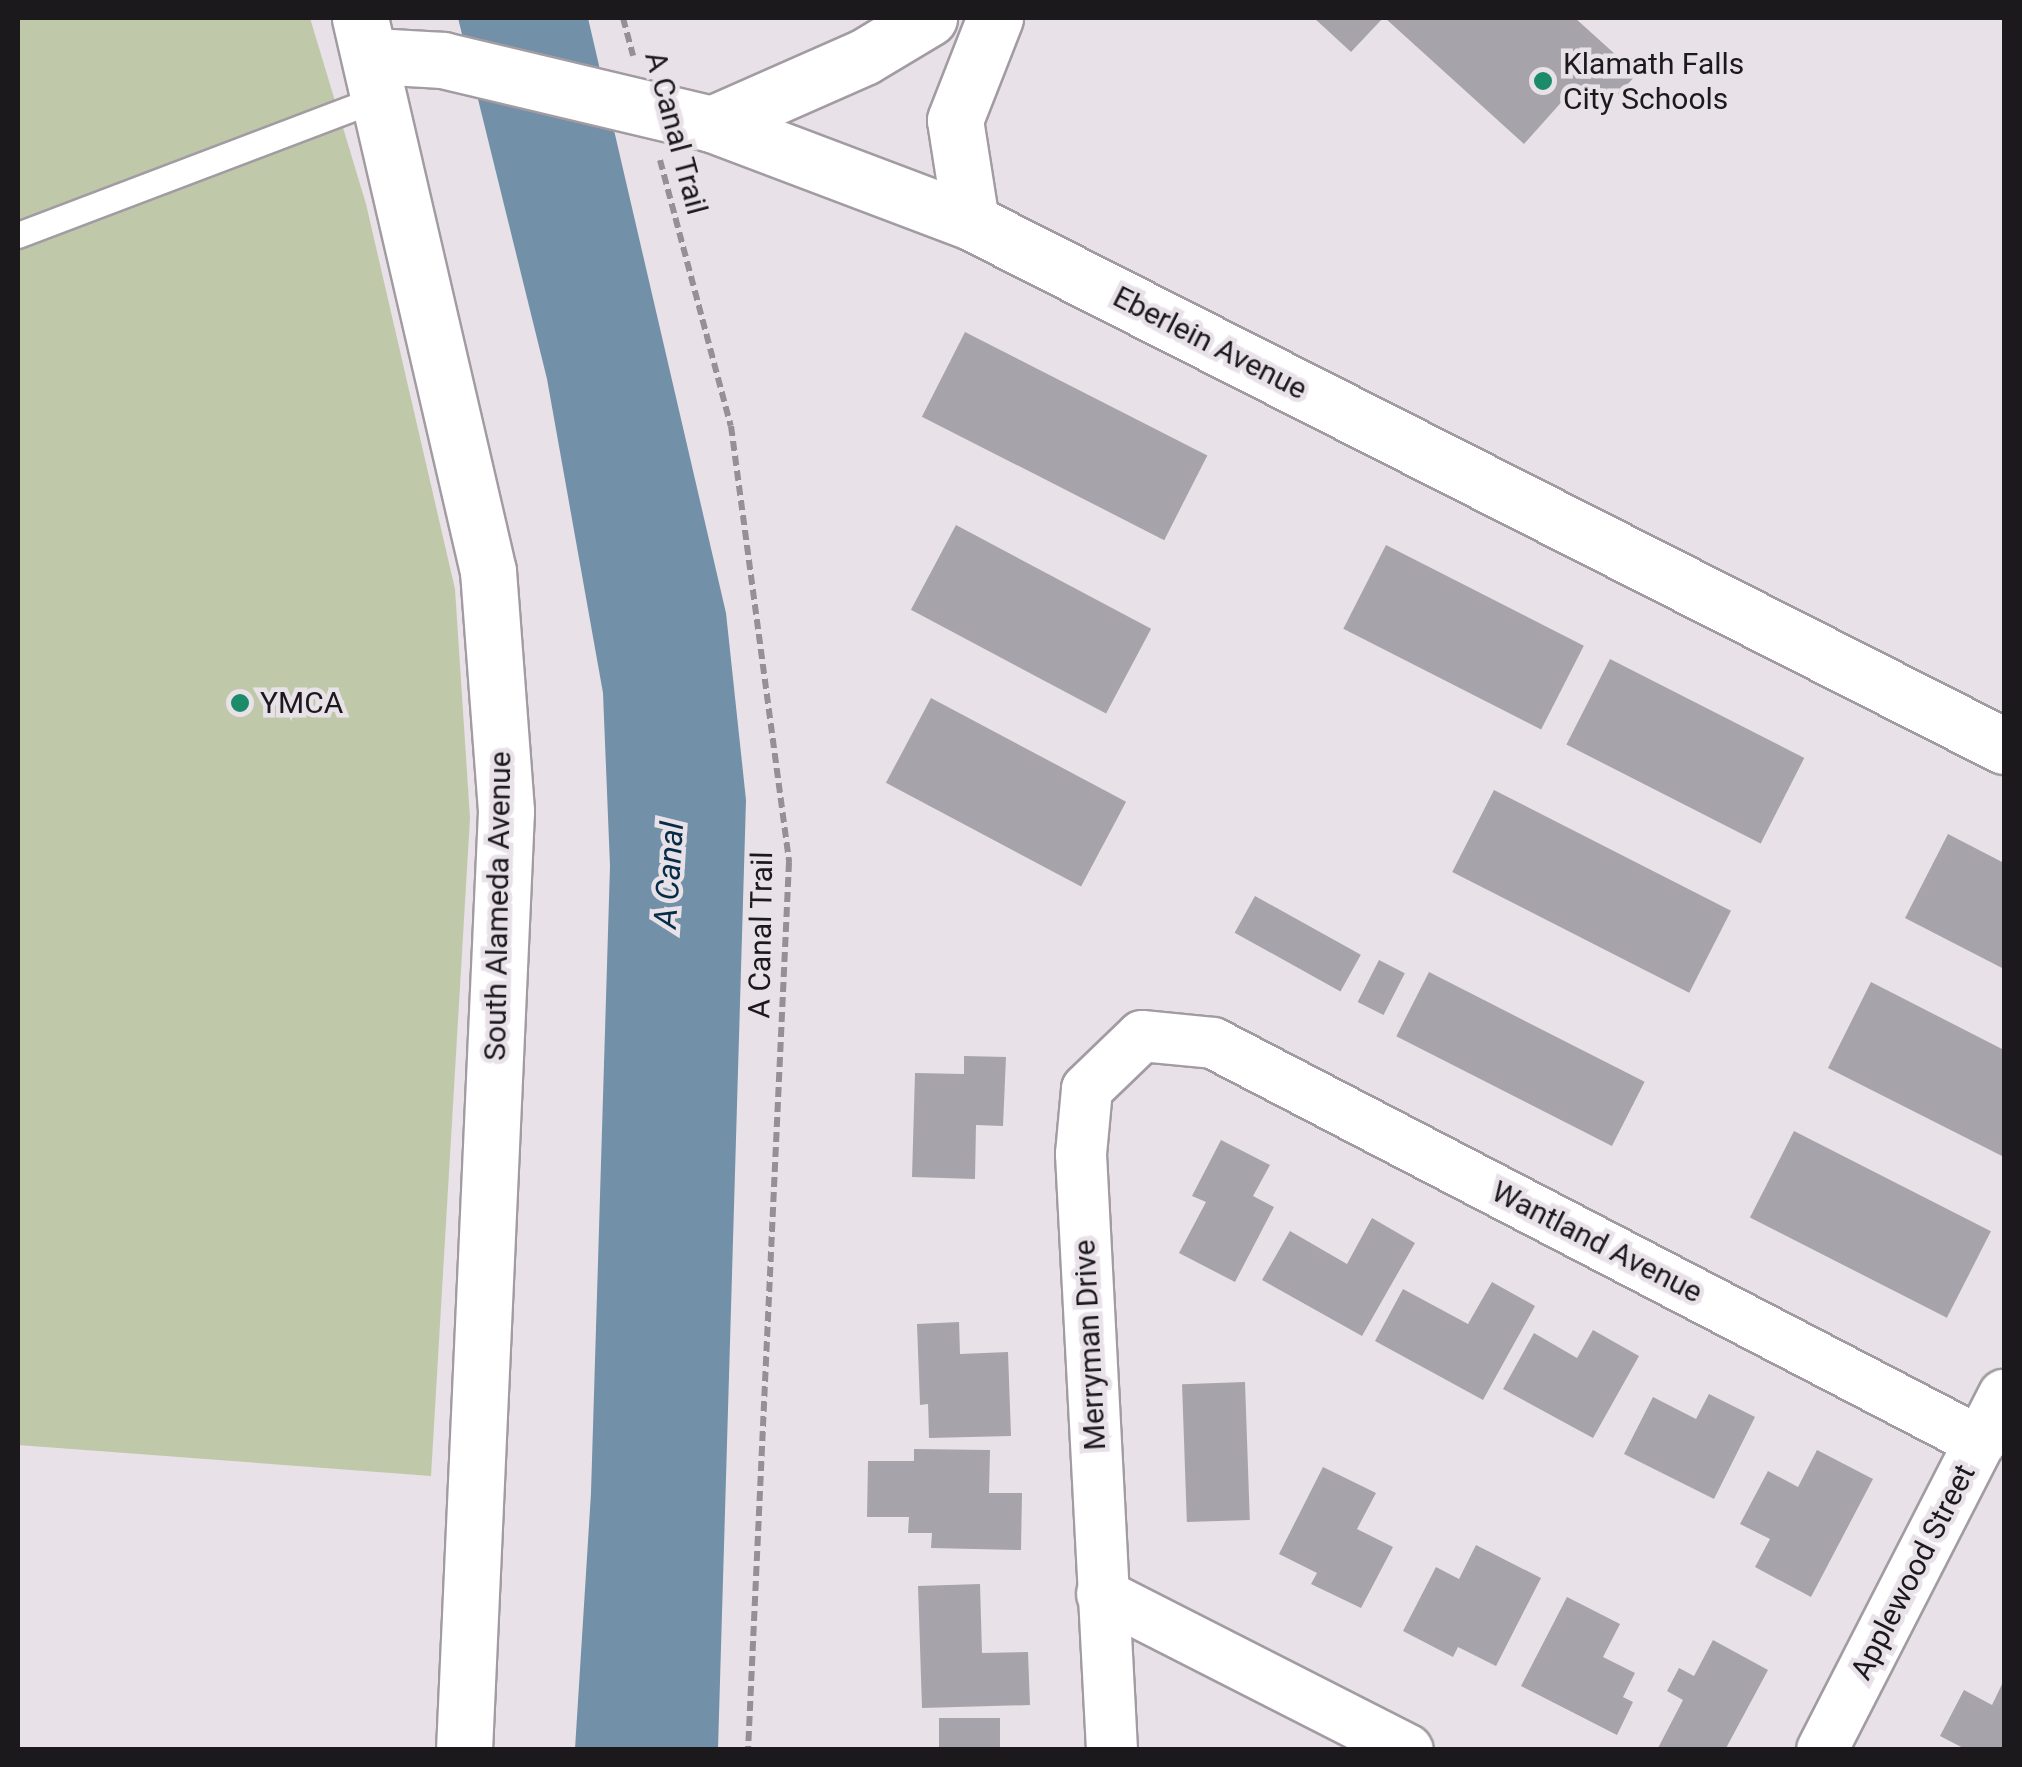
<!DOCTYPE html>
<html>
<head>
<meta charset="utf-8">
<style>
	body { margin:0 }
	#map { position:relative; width:2022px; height:1767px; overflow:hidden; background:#e8e1e8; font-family:Roboto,sans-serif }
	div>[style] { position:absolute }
	.green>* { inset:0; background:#bfc9a9 }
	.water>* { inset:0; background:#7290a8 }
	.building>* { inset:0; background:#a7a3ab; transform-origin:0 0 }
	.path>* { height:6px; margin-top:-3px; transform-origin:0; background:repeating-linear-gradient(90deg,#969096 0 10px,transparent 0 15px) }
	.roads { filter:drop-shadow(2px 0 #a29ca2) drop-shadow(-2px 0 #a29ca2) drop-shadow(0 2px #a29ca2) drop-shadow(0 -2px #a29ca2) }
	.lane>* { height:25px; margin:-12.5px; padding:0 12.5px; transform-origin:12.5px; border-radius:12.5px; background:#fff }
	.street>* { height:50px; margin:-25px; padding:0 25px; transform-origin:25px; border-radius:25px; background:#fff }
	.secondary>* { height:55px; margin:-27.5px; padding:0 27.5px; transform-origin:27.5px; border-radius:27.5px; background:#fff }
	.dots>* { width:28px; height:28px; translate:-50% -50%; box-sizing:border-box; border:5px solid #e8e1e8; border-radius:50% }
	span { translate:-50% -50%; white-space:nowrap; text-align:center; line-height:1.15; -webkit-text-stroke:9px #e8e1e8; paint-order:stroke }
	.poi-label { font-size:30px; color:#1c191c }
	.left { translate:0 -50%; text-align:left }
	.street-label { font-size:30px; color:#1c191c }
	.water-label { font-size:32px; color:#042c46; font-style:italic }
	.frame { position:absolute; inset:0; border:20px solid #1c191c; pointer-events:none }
</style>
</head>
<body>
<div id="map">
	<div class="green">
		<div style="clip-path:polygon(18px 18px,310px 18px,366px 204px,455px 589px,470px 818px,431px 1476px,18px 1445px)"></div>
	</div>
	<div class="water">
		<div style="clip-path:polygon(458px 18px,588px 18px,726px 613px,746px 800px,718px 1749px,575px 1749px,591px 1493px,610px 866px,603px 693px,547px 379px)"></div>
	</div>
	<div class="building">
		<div style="clip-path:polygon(1314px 18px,1383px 18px,1351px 52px)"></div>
		<div style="clip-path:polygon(1385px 18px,1575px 18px,1637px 74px,1602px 112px,1575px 87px,1524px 144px)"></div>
		<div style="left:965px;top:332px;width:272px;height:95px;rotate:27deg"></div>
		<div style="left:956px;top:525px;width:221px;height:96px;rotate:28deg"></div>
		<div style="left:1386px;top:545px;width:222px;height:94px;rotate:27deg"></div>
		<div style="left:1610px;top:659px;width:218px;height:96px;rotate:27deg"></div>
		<div style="left:931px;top:698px;width:221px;height:96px;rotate:28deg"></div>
		<div style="left:1494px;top:790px;width:266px;height:92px;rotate:27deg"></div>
		<div style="clip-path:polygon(1948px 834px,2004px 863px,2004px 969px,1905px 918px)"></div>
		<div style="left:1255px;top:896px;width:121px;height:42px;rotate:29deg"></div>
		<div style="left:1379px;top:960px;width:29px;height:47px;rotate:27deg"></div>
		<div style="left:1429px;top:972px;width:242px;height:72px;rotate:27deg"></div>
		<div style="clip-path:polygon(1871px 982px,2004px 1050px,2004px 1157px,1828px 1068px)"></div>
		<div style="clip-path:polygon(964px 1056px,1006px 1057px,1003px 1126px,976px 1125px,975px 1179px,912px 1177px,915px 1073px,964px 1074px)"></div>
		<div style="left:1794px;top:1131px;width:221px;height:97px;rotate:27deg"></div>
		<div style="clip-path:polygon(1221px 1140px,1270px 1165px,1253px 1196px,1274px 1207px,1235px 1282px,1179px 1253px,1206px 1202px,1192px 1196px)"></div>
		<div style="clip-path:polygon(1372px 1218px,1415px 1243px,1362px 1336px,1262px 1280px,1290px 1231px,1347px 1264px)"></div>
		<div style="clip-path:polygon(1492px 1282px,1535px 1306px,1483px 1400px,1375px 1341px,1403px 1289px,1468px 1324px)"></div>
		<div style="clip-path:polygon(959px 1322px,960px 1354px,1008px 1352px,1011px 1436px,929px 1438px,928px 1404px,920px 1405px,917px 1324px)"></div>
		<div style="clip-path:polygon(1593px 1330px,1639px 1356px,1593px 1438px,1503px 1389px,1534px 1333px,1577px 1358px)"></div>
		<div style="left:1245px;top:1382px;width:138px;height:63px;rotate:88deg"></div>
		<div style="clip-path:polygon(1709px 1394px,1755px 1417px,1714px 1499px,1624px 1454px,1653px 1397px,1696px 1419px)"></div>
		<div style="clip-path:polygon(914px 1449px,990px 1450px,989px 1493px,1022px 1493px,1021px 1550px,931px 1548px,932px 1533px,908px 1533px,909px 1517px,867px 1517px,868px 1461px,914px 1461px)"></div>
		<div style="clip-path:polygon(1817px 1450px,1873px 1479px,1811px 1597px,1755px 1567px,1770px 1539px,1740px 1524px,1768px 1471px,1798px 1487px)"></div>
		<div style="clip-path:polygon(1323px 1467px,1376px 1493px,1357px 1529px,1393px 1547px,1361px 1608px,1311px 1584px,1317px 1573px,1279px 1554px)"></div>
		<div style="clip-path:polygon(1476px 1545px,1541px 1578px,1496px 1666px,1458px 1647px,1453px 1657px,1403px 1631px,1436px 1567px,1459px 1579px)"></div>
		<div style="clip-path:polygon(980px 1584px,982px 1653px,1028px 1652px,1030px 1705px,922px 1708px,918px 1586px)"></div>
		<div style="clip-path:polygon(1567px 1597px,1620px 1624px,1603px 1657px,1635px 1673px,1623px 1697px,1633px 1702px,1617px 1735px,1521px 1686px)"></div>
		<div style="clip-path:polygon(1713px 1640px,1768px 1670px,1725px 1750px,1657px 1750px,1683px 1700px,1667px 1691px,1679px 1668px,1694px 1676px)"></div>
		<div style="clip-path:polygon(2004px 1680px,2004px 1750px,1967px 1750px,1940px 1736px,1964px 1690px,1992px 1705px)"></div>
		<div style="left:939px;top:1718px;width:61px;height:32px"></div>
	</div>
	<div class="path">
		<div style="left:623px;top:18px;width:39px;rotate:75deg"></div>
		<div style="left:660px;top:160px;width:275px;rotate:75.1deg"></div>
		<div style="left:731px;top:426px;width:440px;rotate:82.4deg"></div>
		<div style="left:789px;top:862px;width:889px;rotate:92.64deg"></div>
	</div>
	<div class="roads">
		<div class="lane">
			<div style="left:18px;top:235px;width:388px;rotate:-20.8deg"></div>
		</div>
		<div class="street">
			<div style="left:1102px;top:1594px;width:343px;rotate:27deg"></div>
			<div style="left:1112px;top:1750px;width:597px;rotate:-92.98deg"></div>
			<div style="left:1081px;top:1154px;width:65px;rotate:-84.7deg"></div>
			<div style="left:1087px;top:1089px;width:76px;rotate:-43.9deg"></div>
			<div style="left:1142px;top:1036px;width:71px;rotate:5.6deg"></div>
			<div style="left:1213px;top:1043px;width:865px;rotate:27.48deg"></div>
			<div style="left:1822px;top:1750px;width:399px;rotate:-62.9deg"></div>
		</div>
		<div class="secondary">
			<div style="left:360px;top:18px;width:568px;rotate:76.97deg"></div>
			<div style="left:488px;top:571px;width:241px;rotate:85.7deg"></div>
			<div style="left:506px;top:811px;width:940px;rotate:92.56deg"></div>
			<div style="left:373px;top:56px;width:70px;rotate:3.3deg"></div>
			<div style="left:443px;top:60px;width:277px;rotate:13.4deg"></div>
			<div style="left:712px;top:124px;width:277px;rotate:20.7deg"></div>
			<div style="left:971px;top:222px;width:1158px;rotate:26.9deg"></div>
			<div style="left:712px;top:124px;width:166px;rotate:-23.8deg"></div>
			<div style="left:864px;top:57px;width:76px;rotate:-31deg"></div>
			<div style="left:971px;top:222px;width:103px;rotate:-98.9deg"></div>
			<div style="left:955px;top:120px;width:110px;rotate:-68.6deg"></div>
		</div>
	</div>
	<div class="dots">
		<div style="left:1543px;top:81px;background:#1c8b6a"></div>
		<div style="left:240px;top:703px;background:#1c8b6a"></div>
	</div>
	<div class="poi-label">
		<span class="left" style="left:1563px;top:81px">Klamath Falls<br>City Schools</span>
		<span class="left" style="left:260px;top:703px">YMCA</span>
	</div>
	<div class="street-label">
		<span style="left:676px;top:133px;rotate:75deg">A Canal Trail</span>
		<span style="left:1210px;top:343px;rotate:27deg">Eberlein Avenue</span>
		<span style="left:498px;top:906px;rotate:-89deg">South Alameda Avenue</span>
		<span style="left:761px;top:935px;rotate:-89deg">A Canal Trail</span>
		<span style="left:1597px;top:1242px;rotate:27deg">Wantland Avenue</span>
		<span style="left:1090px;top:1345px;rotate:-93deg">Merryman Drive</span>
		<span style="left:1913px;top:1572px;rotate:-63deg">Applewood Street</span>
	</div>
	<div class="water-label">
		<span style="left:669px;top:875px;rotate:-86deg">A Canal</span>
	</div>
	<div class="frame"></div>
</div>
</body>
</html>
